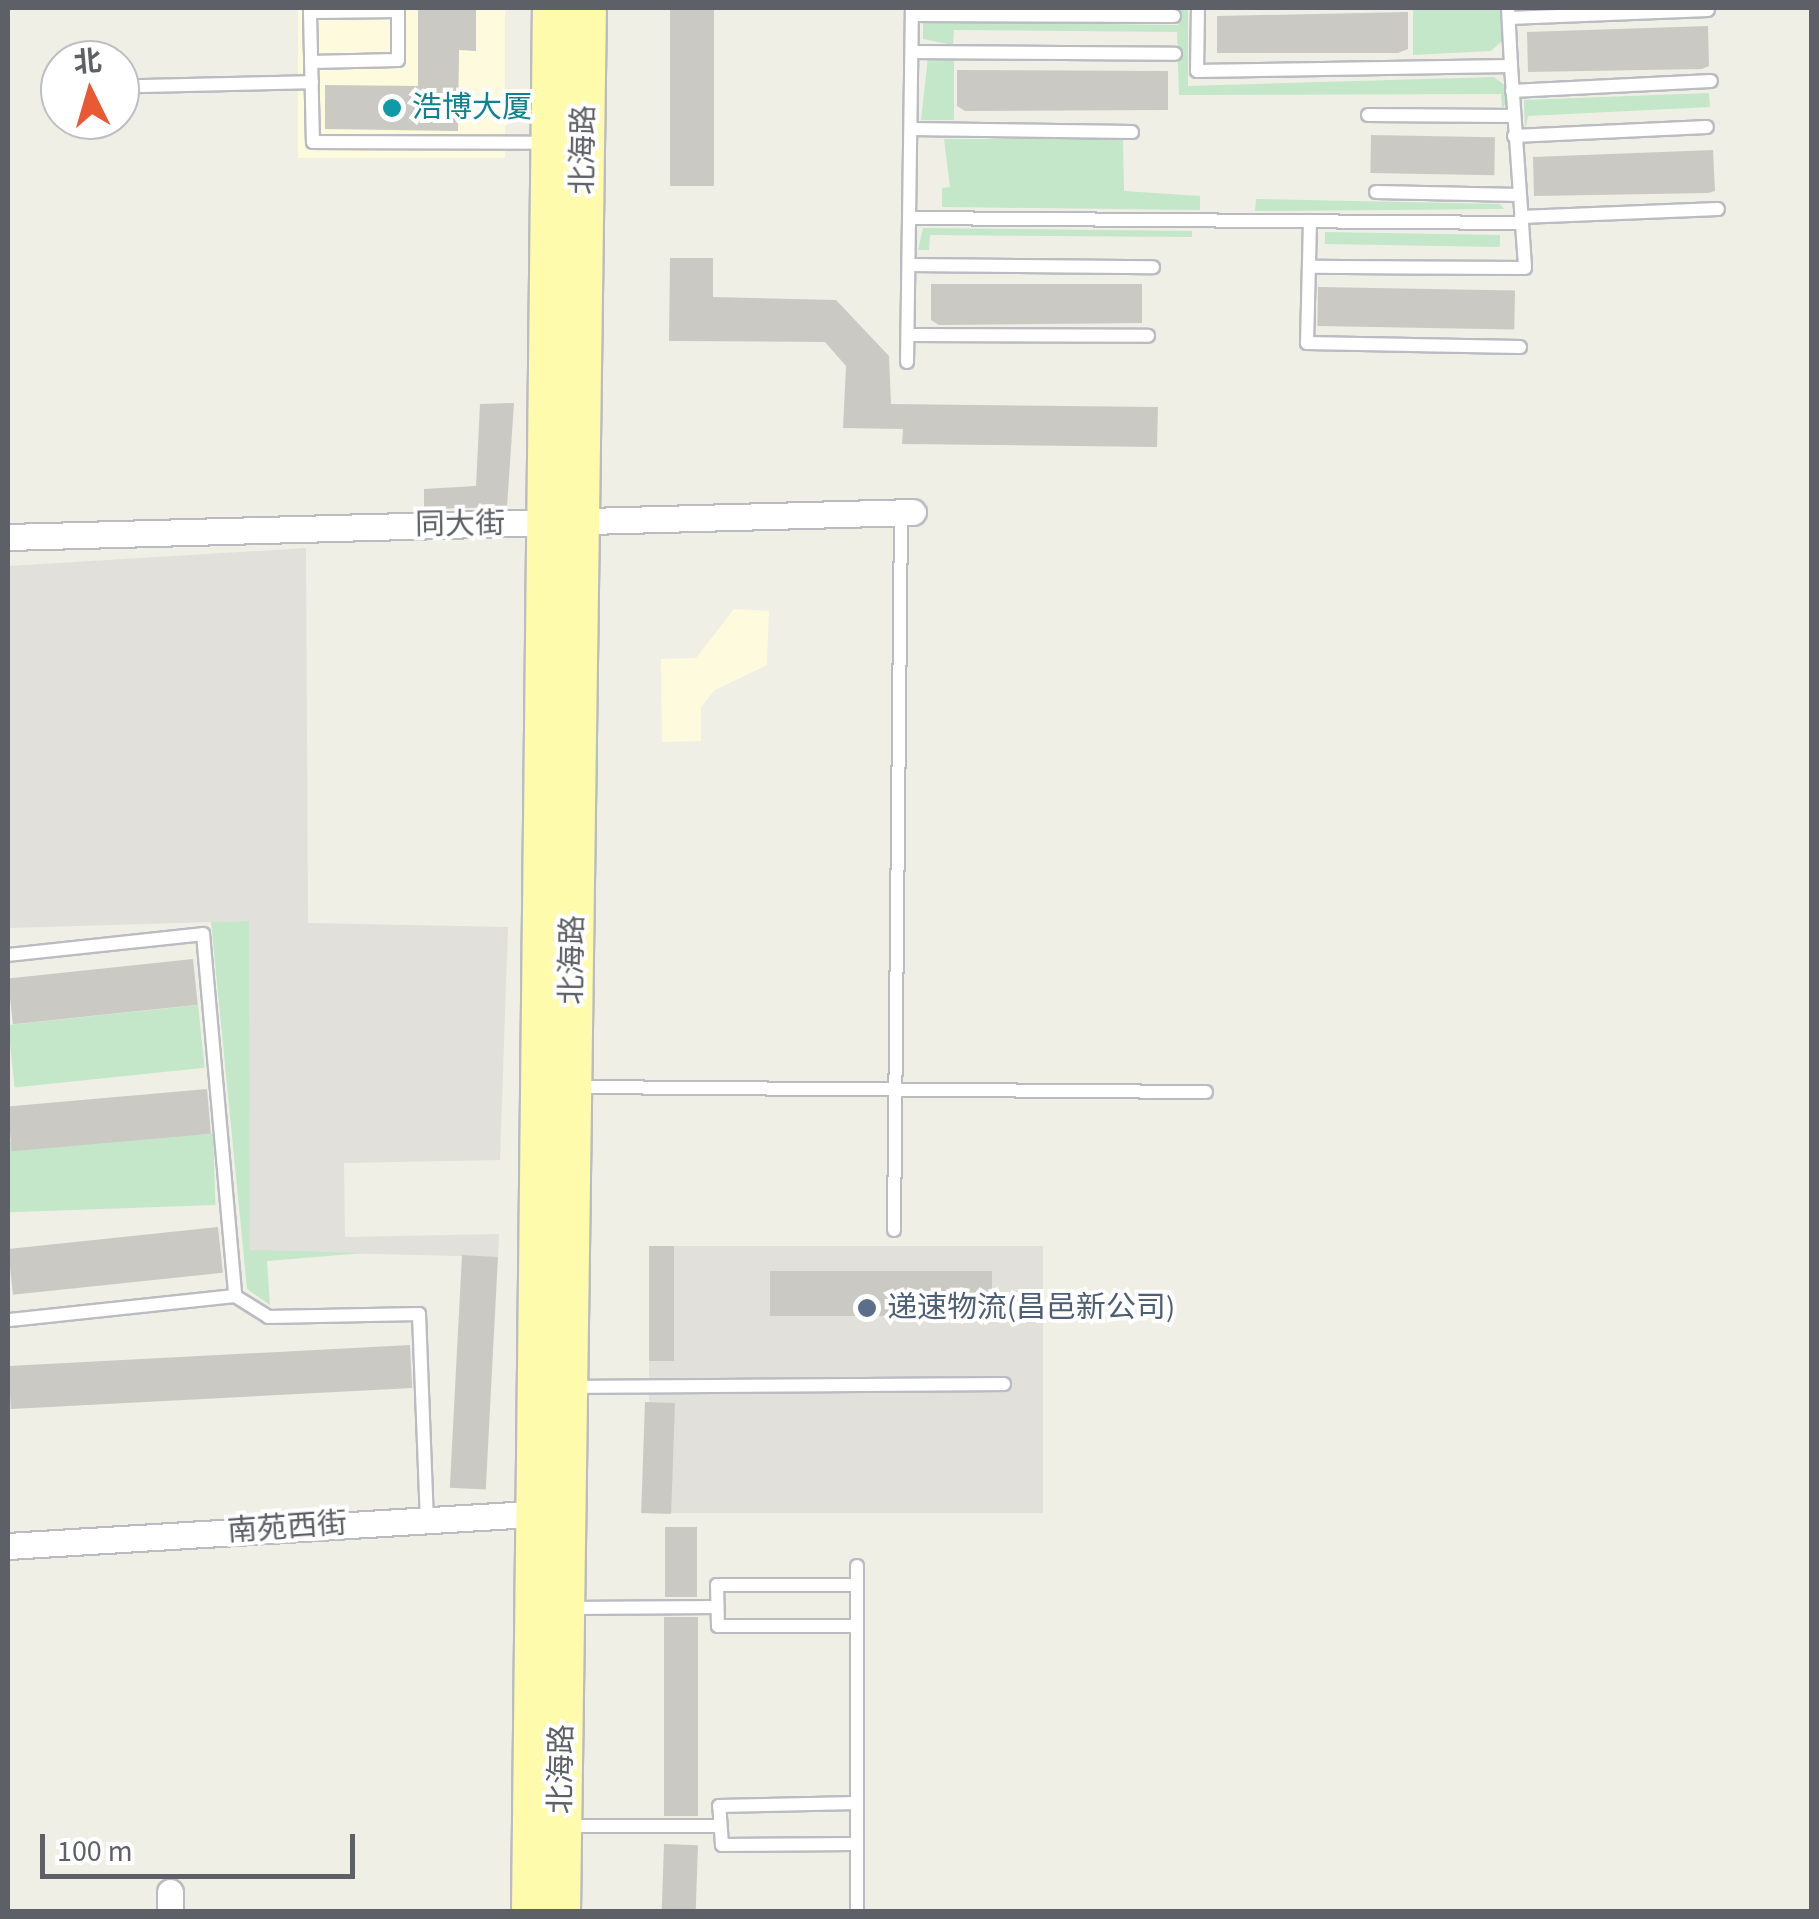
<!DOCTYPE html>
<html>
<head>
<meta charset="utf-8">
<style>
	body { margin:0 }
	#map { position:relative; width:1819px; height:1919px; overflow:hidden; background:#f0efe6; font-family:"Source Sans 3","Noto Sans SC",sans-serif }
	div>[style] { position:absolute }
	.commercial>* { inset:0; background:#fefadd; transform-origin:0 0 }
	.industrial>* { inset:0; background:#e1e0da; transform-origin:0 0 }
	.green>* { inset:0; background:#c3e7c8; transform-origin:0 0 }
	.building>* { inset:0; background:#cac9c3; transform-origin:0 0 }
	.roads { filter:drop-shadow(2px 0 #babcc1) drop-shadow(-2px 0 #babcc1) drop-shadow(0 2px #babcc1) drop-shadow(0 -2px #babcc1) }
	.service>* { height:12px; margin:-6px; padding:0 6px; transform-origin:6px; border-radius:6px; background:#fff }
	.minor>* { height:25px; margin:-12.5px; padding:0 12.5px; transform-origin:12.5px; border-radius:12.5px; background:#fff }
	.primary>* { height:40px; margin:-20px; padding:0 20px; transform-origin:20px; border-radius:20px; background:#fefbad }
	.dots>* { width:28px; height:28px; translate:-50% -50%; box-sizing:border-box; border:5px solid #fff; border-radius:50% }
	span { translate:-50% -50%; white-space:nowrap; text-align:center; line-height:1.15; -webkit-text-stroke:8px #fff; paint-order:stroke }
	.culture-label { font-size:30px; color:#0d838f }
	.left { translate:0 -50%; text-align:left }
	.street-label { font-size:30px; color:#5d6066 }
	.service-label { font-size:30px; color:#4e5e75 }
	.frame { position:absolute; inset:0; border:10px solid #5d6066; pointer-events:none }
	.north { position:absolute; left:40px; top:40px; width:100px; height:100px; box-sizing:border-box; background:#fff; border:2px solid #bebfc2; border-radius:50%; rotate:355deg; font-size:28px; font-weight:700; line-height:40px; text-align:center; color:#5d6066 }
	.north::after { content:''; display:block; margin:auto; width:35px; height:45px; background:#e85934; clip-path:polygon(50% 0,100% 100%,50% 72%,0 100%) }
	.scale { position:absolute; left:40px; top:1834px; width:315px; height:45px; box-sizing:border-box; border:5px solid #5d6066; border-top:0; padding-left:12px; font-size:30px; line-height:35px; white-space:nowrap; color:#5d6066; -webkit-text-stroke:8px #fff; paint-order:stroke }
</style>
</head>
<body>
<div id="map">
	<div class="commercial">
		<div style="left:298px;top:8px;width:207px;height:150px"></div>
		<div style="clip-path:polygon(734px 609px,769px 611px,767px 665px,715px 690px,701px 707px,701px 741px,662px 742px,661px 659px,696px 658px)"></div>
	</div>
	<div class="industrial">
		<div style="clip-path:polygon(306px 548px,308px 923px,508px 927px,500px 1160px,344px 1163px,345px 1237px,499px 1234px,498px 1257px,250px 1251px,248px 921px,8px 928px,8px 566px)"></div>
		<div style="left:649px;top:1246px;width:394px;height:267px"></div>
	</div>
	<div class="green">
		<div style="clip-path:polygon(1179px 8px,1188px 8px,1188px 86px,1494px 77px,1506px 86px,1507px 102px,1502px 109px,1501px 94px,1179px 95px,1177px 32px,954px 30px,953px 45px,923px 39px,923px 22px,1178px 25px)"></div>
		<div style="clip-path:polygon(1413px 8px,1500px 9px,1503px 40px,1491px 51px,1413px 55px)"></div>
		<div style="clip-path:polygon(928px 57px,954px 57px,954px 120px,921px 120px)"></div>
		<div style="clip-path:polygon(1709px 93px,1710px 107px,1528px 116px,1525px 130px,1524px 100px)"></div>
		<div style="clip-path:polygon(944px 139px,1123px 139px,1124px 191px,1200px 196px,1200px 210px,942px 207px,942px 188px,950px 187px)"></div>
		<div style="clip-path:polygon(1256px 199px,1500px 204px,1504px 209px,1255px 211px)"></div>
		<div style="clip-path:polygon(923px 228px,1192px 231px,1192px 237px,930px 235px,929px 250px,918px 250px)"></div>
		<div style="left:1325px;top:232px;width:175px;height:12px;rotate:1deg"></div>
		<div style="clip-path:polygon(249px 921px,250px 1250px,364px 1253px,267px 1261px,270px 1305px,247px 1289px,211px 922px)"></div>
		<div style="left:198px;top:1005px;width:63px;height:191px;rotate:84deg"></div>
		<div style="left:213px;top:1134px;width:71px;height:206px;rotate:88deg"></div>
	</div>
	<div class="building">
		<div style="clip-path:polygon(418px 8px,476px 8px,476px 51px,459px 50px,458px 131px,325px 129px,325px 85px,418px 86px)"></div>
		<div style="left:670px;top:8px;width:44px;height:178px"></div>
		<div style="clip-path:polygon(1408px 12px,1408px 49px,1398px 53px,1217px 53px,1217px 16px)"></div>
		<div style="clip-path:polygon(1708px 26px,1709px 66px,1702px 69px,1528px 72px,1527px 32px)"></div>
		<div style="clip-path:polygon(957px 70px,1168px 71px,1168px 110px,965px 111px,957px 106px)"></div>
		<div style="left:1371px;top:135px;width:124px;height:38px;rotate:1deg"></div>
		<div style="clip-path:polygon(1713px 150px,1715px 191px,1708px 193px,1534px 196px,1533px 157px)"></div>
		<div style="clip-path:polygon(670px 258px,713px 258px,713px 297px,836px 300px,889px 356px,891px 404px,1158px 407px,1157px 447px,902px 444px,903px 429px,843px 428px,846px 366px,825px 342px,669px 341px)"></div>
		<div style="clip-path:polygon(931px 284px,1142px 284px,1142px 323px,939px 325px,931px 320px)"></div>
		<div style="left:1318px;top:287px;width:197px;height:39px;rotate:1deg"></div>
		<div style="clip-path:polygon(514px 403px,507px 507px,424px 509px,424px 489px,476px 486px,480px 404px)"></div>
		<div style="left:193px;top:959px;width:46px;height:186px;rotate:84deg"></div>
		<div style="left:207px;top:1089px;width:45px;height:200px;rotate:85deg"></div>
		<div style="left:218px;top:1227px;width:46px;height:211px;rotate:84deg"></div>
		<div style="left:649px;top:1246px;width:25px;height:115px"></div>
		<div style="left:462px;top:1255px;width:36px;height:233px;rotate:3deg"></div>
		<div style="left:992px;top:1271px;width:45px;height:222px;rotate:90deg"></div>
		<div style="left:410px;top:1345px;width:43px;height:402px;rotate:87deg"></div>
		<div style="left:645px;top:1402px;width:30px;height:111px;rotate:2deg"></div>
		<div style="left:665px;top:1527px;width:32px;height:70px"></div>
		<div style="left:664px;top:1617px;width:34px;height:199px"></div>
		<div style="left:664px;top:1844px;width:34px;height:68px;rotate:2deg"></div>
	</div>
	<div class="roads">
		<div class="service">
			<div style="left:1198px;top:8px;width:63px;rotate:90.9deg"></div>
			<div style="left:1197px;top:71px;width:314px;rotate:-0.9deg"></div>
			<div style="left:1511px;top:66px;width:202px;rotate:86deg"></div>
			<div style="left:1525px;top:268px;width:216px;rotate:-179.7deg"></div>
			<div style="left:1508px;top:8px;width:58px;rotate:87deg"></div>
			<div style="left:912px;top:15px;width:262px;rotate:0.2deg"></div>
			<div style="left:1509px;top:18px;width:199px;rotate:-2.3deg"></div>
			<div style="left:912px;top:52px;width:263px;rotate:0.4deg"></div>
			<div style="left:311px;top:62px;width:87px;rotate:-1.3deg"></div>
			<div style="left:398px;top:60px;width:49px;rotate:-90deg"></div>
			<div style="left:398px;top:11px;width:88px;rotate:179.3deg"></div>
			<div style="left:310px;top:12px;width:130px;rotate:88.7deg"></div>
			<div style="left:313px;top:142px;width:233px;rotate:0.2deg"></div>
			<div style="left:138px;top:86px;width:174px;rotate:-1.3deg"></div>
			<div style="left:1512px;top:91px;width:199px;rotate:-2.9deg"></div>
			<div style="left:1368px;top:115px;width:145px;rotate:0.4deg"></div>
			<div style="left:911px;top:129px;width:221px;rotate:0.8deg"></div>
			<div style="left:1514px;top:136px;width:193px;rotate:-2.7deg"></div>
			<div style="left:1376px;top:192px;width:144px;rotate:1.2deg"></div>
			<div style="left:1521px;top:217px;width:197px;rotate:-2.3deg"></div>
			<div style="left:911px;top:218px;width:611px;rotate:0.47deg"></div>
			<div style="left:1310px;top:221px;width:122px;rotate:91.4deg"></div>
			<div style="left:1307px;top:343px;width:213px;rotate:1.1deg"></div>
			<div style="left:909px;top:265px;width:244px;rotate:0.5deg"></div>
			<div style="left:908px;top:335px;width:240px;rotate:0.2deg"></div>
			<div style="left:907px;top:362px;width:354px;rotate:-89.2deg"></div>
			<div style="left:8px;top:955px;width:196px;rotate:-6.1deg"></div>
			<div style="left:203px;top:934px;width:363px;rotate:84.9deg"></div>
			<div style="left:235px;top:1296px;width:39px;rotate:32deg"></div>
			<div style="left:268px;top:1317px;width:151px;rotate:-1.1deg"></div>
			<div style="left:419px;top:1314px;width:205px;rotate:87.8deg"></div>
			<div style="left:579px;top:1087px;width:627px;rotate:0.46deg"></div>
			<div style="left:894px;top:1230px;width:718px;rotate:-89.44deg"></div>
			<div style="left:10px;top:1320px;width:226px;rotate:-6.1deg"></div>
			<div style="left:570px;top:1387px;width:434px;rotate:-0.4deg"></div>
			<div style="left:567px;top:1608px;width:150px;rotate:-0.4deg"></div>
			<div style="left:857px;top:1626px;width:139px;rotate:180deg"></div>
			<div style="left:718px;top:1626px;width:41px;rotate:-91.4deg"></div>
			<div style="left:717px;top:1585px;width:140px"></div>
			<div style="left:564px;top:1826px;width:156px"></div>
			<div style="left:857px;top:1844px;width:135px;rotate:179.6deg"></div>
			<div style="left:722px;top:1845px;width:39px;rotate:-94deg"></div>
			<div style="left:719px;top:1806px;width:138px;rotate:-1.2deg"></div>
			<div style="left:857px;top:1912px;width:346px;rotate:-90deg"></div>
		</div>
		<div class="minor">
			<div style="left:8px;top:537px;width:905px;rotate:-1.58deg"></div>
			<div style="left:8px;top:1546px;width:539px;rotate:-3.51deg"></div>
			<div style="left:170px;top:1912px;width:20px;rotate:-90deg"></div>
		</div>
		<div class="primary">
			<div style="left:532px;top:1912px;width:1904px;rotate:-89.37deg"></div>
			<div style="left:560px;top:1912px;width:1904px;rotate:-89.22deg"></div>
		</div>
	</div>
	<div class="dots">
		<div style="left:392px;top:108px;background:#0f9aa8"></div>
		<div style="left:867px;top:1308px;background:#5c6f8a"></div>
	</div>
	<div class="culture-label">
		<span class="left" style="left:412px;top:108px">浩博大厦</span>
	</div>
	<div class="street-label">
		<span style="left:584px;top:150px;rotate:-89deg">北海路</span>
		<span style="left:460px;top:525px;rotate:-1deg">同大街</span>
		<span style="left:573px;top:960px;rotate:-89deg">北海路</span>
		<span style="left:287px;top:1528px;rotate:-4deg">南苑西街</span>
		<span style="left:562px;top:1769px;rotate:-89deg">北海路</span>
	</div>
	<div class="service-label">
		<span class="left" style="left:887px;top:1308px">递速物流(昌邑新公司)</span>
	</div>
	<div class="frame"></div>
	<div class="north">北</div>
	<div class="scale">100 m</div>
</div>
</body>
</html>
